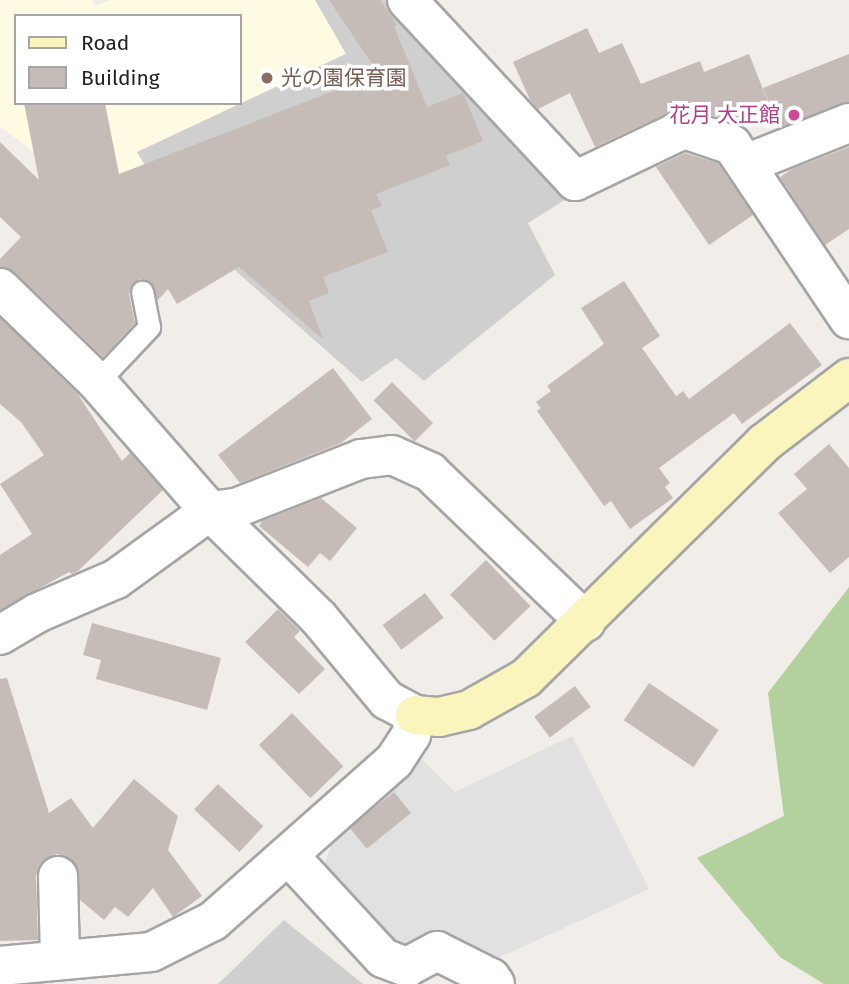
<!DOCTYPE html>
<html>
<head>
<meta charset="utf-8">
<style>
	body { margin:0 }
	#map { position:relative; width:849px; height:984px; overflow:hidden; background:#f1ede8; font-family:"Fira Sans","Noto Sans JP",sans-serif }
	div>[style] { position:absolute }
	.education>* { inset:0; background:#fffbe3 }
	.religious>* { inset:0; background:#cfcfcf }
	.forest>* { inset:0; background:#b3d19d }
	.parking>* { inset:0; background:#e1e1e1 }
	.building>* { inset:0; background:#c6bcb7; transform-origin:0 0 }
	.roads { filter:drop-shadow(2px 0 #a5a5a5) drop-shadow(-2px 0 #a5a5a5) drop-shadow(0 2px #a5a5a5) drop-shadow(0 -2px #a5a5a5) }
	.lane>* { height:21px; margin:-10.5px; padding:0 10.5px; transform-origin:10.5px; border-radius:10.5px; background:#fff }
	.street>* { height:38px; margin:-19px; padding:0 19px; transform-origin:19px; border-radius:19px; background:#fff }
	.secondary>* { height:38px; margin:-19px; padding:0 19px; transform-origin:19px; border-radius:19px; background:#faf5bd }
	.dots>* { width:19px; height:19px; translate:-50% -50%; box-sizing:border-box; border:4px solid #fff; border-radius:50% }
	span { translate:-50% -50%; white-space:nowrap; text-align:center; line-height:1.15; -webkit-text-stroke:7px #fff; paint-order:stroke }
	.education-label { font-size:21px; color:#785e54 }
	.left { translate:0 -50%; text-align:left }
	.hotel-label { font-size:21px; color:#b23c85 }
	.right { translate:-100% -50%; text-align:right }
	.legend { position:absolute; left:14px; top:14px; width:228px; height:91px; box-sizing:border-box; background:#fff; border:2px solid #a6a6a6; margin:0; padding:9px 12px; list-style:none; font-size:21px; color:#212121 }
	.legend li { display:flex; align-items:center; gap:14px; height:35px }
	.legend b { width:35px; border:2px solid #a6a6a6 }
</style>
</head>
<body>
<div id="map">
	<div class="education">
		<div style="clip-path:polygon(evenodd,0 0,92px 0,95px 6px,111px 0,315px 0,347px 53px,137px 152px,151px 175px,97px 201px,0 126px,0 0,16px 16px,240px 16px,240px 103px,16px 103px,16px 16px)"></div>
	</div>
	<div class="religious">
		<div style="clip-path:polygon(315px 0,395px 0,571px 196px,528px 223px,555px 275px,424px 381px,396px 358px,362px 382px,178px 220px,137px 152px,346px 54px)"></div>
		<div style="clip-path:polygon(284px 920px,363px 984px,218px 984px)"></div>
	</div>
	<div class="forest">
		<div style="clip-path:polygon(849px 587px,849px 984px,824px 984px,780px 957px,697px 858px,784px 816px,768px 693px)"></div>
	</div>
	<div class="parking">
		<div style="clip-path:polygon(572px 736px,649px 889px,487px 963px,395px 955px,322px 873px,332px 842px,421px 759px,455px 792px)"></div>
	</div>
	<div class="building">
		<div style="clip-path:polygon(329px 0,380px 0,397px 25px,394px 26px,427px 107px,463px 93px,483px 141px,446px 156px,450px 165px,376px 194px,382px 206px,371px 210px,388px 252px,323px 277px,329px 293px,309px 301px,323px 339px,239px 267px,177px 304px,168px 289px,157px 301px,151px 283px,140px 279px,134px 282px,129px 294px,135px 323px,103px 357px,15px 272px,0 267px,0 259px,21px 237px,0 217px,0 142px,39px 180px,24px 103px,105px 103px,119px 174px,344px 87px,341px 80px,374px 67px)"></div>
		<div style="clip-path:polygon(587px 28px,599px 53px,622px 43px,641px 84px,700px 61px,704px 72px,749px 54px,770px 107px,733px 122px,691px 108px,676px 109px,595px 147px,570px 93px,538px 109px,530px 100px,513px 62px)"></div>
		<div style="clip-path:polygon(849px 54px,849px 102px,778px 128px,763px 88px)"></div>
		<div style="clip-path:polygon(849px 147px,849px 229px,825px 245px,780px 177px,792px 169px)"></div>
		<div style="clip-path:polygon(685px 153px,718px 163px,753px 215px,709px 245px,656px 167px)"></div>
		<div style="clip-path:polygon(624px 281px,660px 336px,642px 348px,676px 396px,683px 391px,689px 399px,790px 323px,822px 365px,742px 424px,734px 413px,659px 468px,670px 483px,665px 487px,673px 498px,630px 529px,611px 501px,604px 506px,537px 411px,541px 408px,536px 402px,551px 391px,547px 386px,604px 344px,581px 308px)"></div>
		<div style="clip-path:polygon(0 318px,77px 393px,122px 461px,130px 453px,163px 490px,78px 571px,72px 574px,69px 572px,0 610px,0 555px,32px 534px,0 484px,44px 455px,21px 422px,0 404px)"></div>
		<div style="clip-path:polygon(333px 368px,372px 419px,341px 443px,240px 483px,218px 455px)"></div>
		<div style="left:392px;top:382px;width:58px;height:26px;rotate:45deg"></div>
		<div style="clip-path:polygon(829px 444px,849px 468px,849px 557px,830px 573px,778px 513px,807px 489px,794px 474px)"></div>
		<div style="clip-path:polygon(321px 498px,357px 528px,330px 561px,320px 553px,308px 567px,259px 526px,262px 521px)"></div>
		<div style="left:486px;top:560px;width:64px;height:50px;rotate:46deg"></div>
		<div style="left:425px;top:593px;width:31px;height:53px;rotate:53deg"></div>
		<div style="clip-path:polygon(278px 609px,300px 631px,294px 637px,325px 669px,299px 694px,245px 642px)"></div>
		<div style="clip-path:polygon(92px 623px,221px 658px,207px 710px,96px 679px,101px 660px,83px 655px)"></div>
		<div style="clip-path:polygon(7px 678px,49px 813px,71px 798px,93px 828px,134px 779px,178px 816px,168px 850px,202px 896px,173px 917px,153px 888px,128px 917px,115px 907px,104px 920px,80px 900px,76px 864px,68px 857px,57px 854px,46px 858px,39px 865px,36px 876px,38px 940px,0 941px,0 679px)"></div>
		<div style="left:649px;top:683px;width:84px;height:45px;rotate:34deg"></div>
		<div style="left:575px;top:686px;width:26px;height:51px;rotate:53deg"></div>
		<div style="left:292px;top:713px;width:74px;height:46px;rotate:46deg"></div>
		<div style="left:218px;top:784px;width:62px;height:35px;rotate:43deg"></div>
		<div style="left:394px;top:792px;width:27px;height:57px;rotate:51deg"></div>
	</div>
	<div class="roads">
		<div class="lane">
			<div style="left:97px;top:382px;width:76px;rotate:-46.6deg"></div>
			<div style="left:149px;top:327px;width:36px;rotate:-101deg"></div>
		</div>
		<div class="street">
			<div style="left:407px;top:0;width:247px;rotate:47.1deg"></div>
			<div style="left:575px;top:181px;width:121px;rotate:-25.5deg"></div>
			<div style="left:684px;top:129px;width:51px;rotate:18.4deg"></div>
			<div style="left:732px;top:145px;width:210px;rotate:56.1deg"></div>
			<div style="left:746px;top:164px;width:111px;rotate:-21.7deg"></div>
			<div style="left:0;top:288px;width:135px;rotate:44.1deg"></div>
			<div style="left:97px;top:382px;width:171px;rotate:48.8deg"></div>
			<div style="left:210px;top:511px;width:151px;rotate:44.5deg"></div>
			<div style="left:318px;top:617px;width:108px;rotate:50.3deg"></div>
			<div style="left:387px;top:700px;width:32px;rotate:28deg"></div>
			<div style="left:415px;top:715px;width:20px;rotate:101deg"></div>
			<div style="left:411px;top:735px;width:31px;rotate:123deg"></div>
			<div style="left:394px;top:761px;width:242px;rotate:138.5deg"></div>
			<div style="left:213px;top:921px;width:69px;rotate:153.4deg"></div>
			<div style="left:151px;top:952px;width:152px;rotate:174.7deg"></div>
			<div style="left:0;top:635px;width:43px;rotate:-30.7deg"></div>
			<div style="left:37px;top:613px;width:86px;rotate:-23.3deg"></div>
			<div style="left:116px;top:579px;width:116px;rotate:-35.9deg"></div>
			<div style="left:210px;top:511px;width:26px;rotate:-7deg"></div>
			<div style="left:236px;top:508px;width:134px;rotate:-21.4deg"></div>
			<div style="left:361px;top:459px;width:31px;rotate:-7deg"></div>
			<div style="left:392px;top:455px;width:42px;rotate:24.1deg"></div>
			<div style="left:430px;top:472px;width:216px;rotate:43.9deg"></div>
			<div style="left:288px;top:855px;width:140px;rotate:47.3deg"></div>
			<div style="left:383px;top:958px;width:26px;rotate:21deg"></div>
			<div style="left:407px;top:967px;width:34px;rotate:-28deg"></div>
			<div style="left:437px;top:951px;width:60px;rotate:26.6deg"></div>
			<div style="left:491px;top:978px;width:7px;rotate:56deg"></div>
			<div style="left:58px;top:876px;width:84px;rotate:88.6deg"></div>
		</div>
		<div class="secondary">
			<div style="left:415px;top:715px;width:24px;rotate:5deg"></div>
			<div style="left:439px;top:717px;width:31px;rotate:-13deg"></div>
			<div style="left:469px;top:710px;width:65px;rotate:-29.3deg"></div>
			<div style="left:526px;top:678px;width:334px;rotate:-44.6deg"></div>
			<div style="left:764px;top:443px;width:107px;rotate:-37.4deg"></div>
		</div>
	</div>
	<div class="dots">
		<div style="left:267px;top:78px;background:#8d6e63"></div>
		<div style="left:794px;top:115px;background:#d1479c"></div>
	</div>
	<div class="education-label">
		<span class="left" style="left:281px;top:78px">光の園保育園</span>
	</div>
	<div class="hotel-label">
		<span class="right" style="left:780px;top:115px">花月 大正館</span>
	</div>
	<ul class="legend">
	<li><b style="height:9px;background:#faf5bd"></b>Road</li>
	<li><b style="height:19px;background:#c6bcb7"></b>Building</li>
	</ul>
</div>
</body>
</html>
